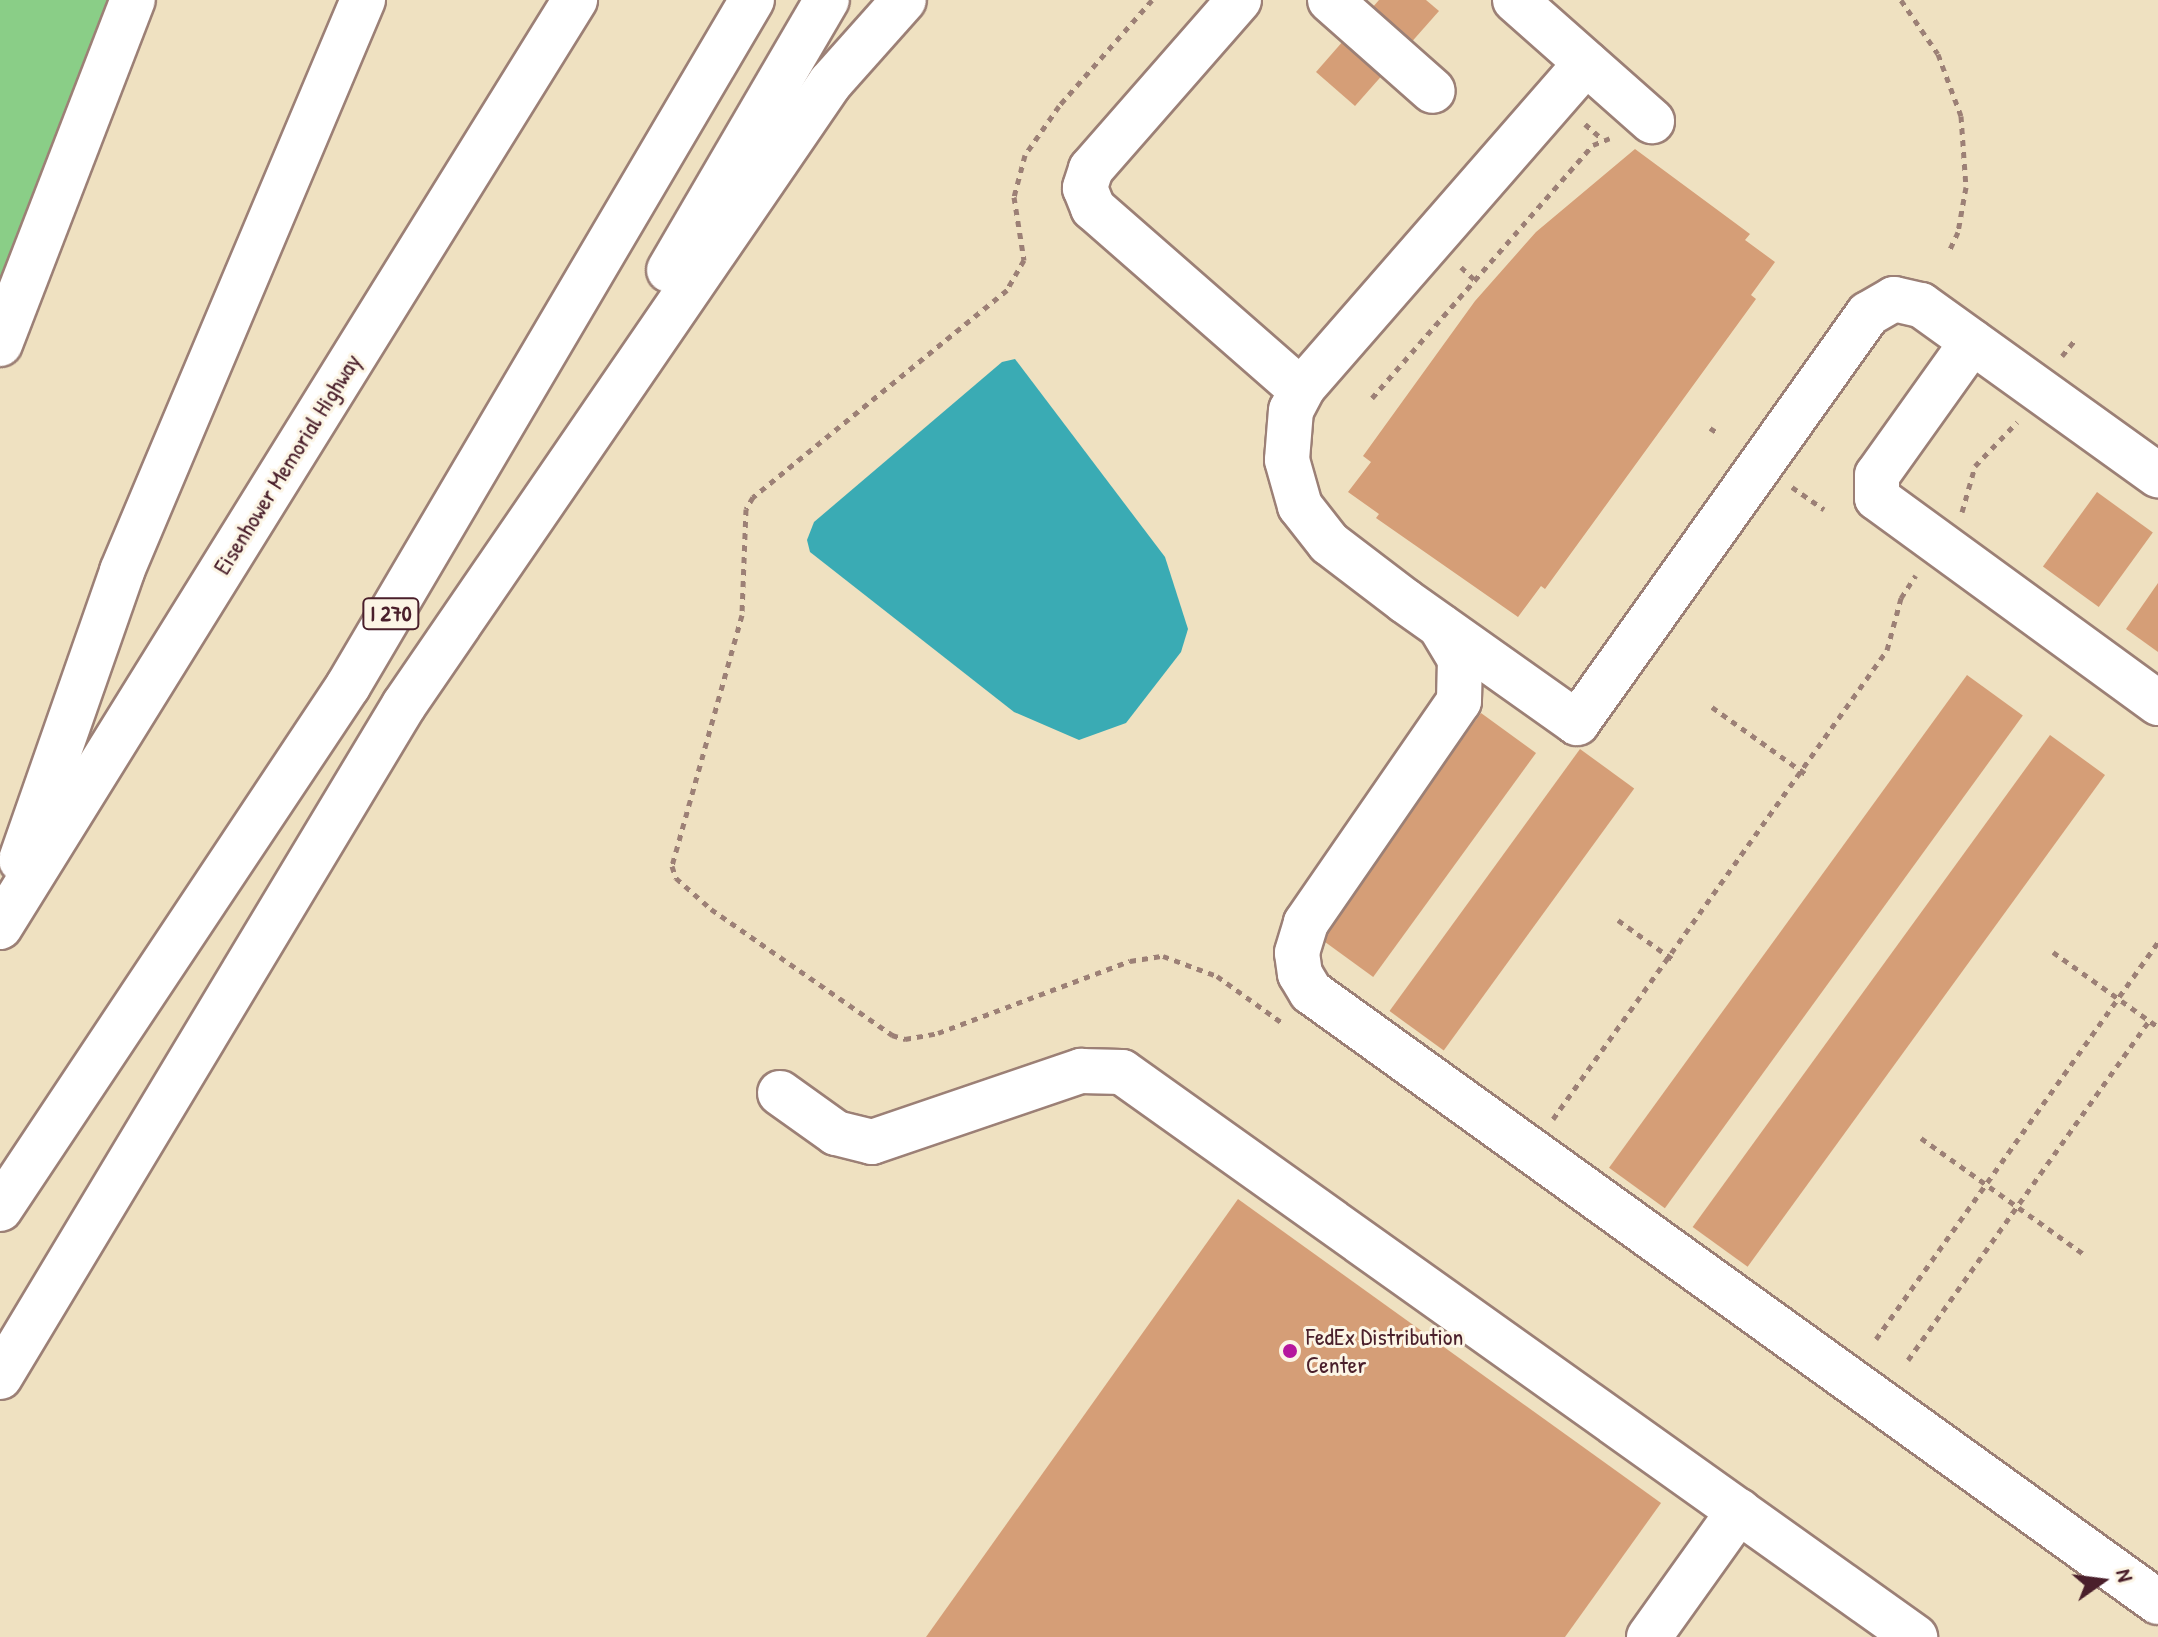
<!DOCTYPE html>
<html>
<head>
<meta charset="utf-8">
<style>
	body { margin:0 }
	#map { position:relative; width:2158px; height:1637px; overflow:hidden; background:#efe1c1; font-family:"Patrick Hand",sans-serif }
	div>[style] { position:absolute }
	.green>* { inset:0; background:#8ace87 }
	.water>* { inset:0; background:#3aabb4 }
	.building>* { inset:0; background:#d59e77; transform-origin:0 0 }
	.path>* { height:5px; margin-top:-2.5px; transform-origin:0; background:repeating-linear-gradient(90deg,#9c8076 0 6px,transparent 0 12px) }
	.roads { filter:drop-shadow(2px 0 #9c8076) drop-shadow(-2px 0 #9c8076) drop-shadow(0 2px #9c8076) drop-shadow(0 -2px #9c8076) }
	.minor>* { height:44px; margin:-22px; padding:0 22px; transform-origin:22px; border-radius:22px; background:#fff }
	.highway>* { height:44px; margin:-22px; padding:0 22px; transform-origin:22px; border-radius:22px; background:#fff }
	.dots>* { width:22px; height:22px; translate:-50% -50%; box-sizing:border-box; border:4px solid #fcf5e5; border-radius:50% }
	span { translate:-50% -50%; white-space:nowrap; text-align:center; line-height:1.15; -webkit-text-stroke:6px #fcf5e5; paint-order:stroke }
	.shield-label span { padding:2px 6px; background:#fcf5e5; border:2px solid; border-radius:6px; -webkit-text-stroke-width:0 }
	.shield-label { font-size:22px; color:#4a1f2b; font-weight:700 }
	.street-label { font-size:24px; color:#4a1f2b }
	.poi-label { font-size:24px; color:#4a1f2b }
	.left { translate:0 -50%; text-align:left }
	.north { position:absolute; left:2062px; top:1541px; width:80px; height:80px; -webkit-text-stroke:6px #fcf5e5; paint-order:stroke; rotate:76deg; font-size:22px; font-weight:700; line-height:32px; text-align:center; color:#4a1f2b }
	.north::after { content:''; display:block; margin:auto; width:28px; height:36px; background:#4a1f2b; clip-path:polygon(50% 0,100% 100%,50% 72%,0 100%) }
</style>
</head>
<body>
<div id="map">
	<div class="green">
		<div style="clip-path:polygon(0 0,108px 0,0 299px)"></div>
	</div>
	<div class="water">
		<div style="clip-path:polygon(1015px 359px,1165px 557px,1188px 629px,1181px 652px,1126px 723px,1079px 740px,1014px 712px,810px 552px,807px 540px,814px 522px,1002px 362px)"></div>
	</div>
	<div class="building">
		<div style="clip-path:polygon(1379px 0,1426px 0,1439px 11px,1355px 106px,1316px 72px)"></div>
		<div style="clip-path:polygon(1635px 149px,1750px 234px,1745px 240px,1775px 262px,1751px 295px,1756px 299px,1545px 589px,1541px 586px,1518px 617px,1376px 518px,1379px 514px,1348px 492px,1371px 462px,1363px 456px,1475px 301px,1536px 232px)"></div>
		<div style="left:2097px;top:492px;width:69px;height:92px;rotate:36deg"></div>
		<div style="clip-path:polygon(2158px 583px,2158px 652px,2126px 629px)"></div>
		<div style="left:1967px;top:675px;width:69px;height:609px;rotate:36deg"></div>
		<div style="left:1481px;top:713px;width:68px;height:277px;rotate:36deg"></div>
		<div style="left:2050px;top:735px;width:68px;height:608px;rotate:36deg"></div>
		<div style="left:1580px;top:749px;width:67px;height:324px;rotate:36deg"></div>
		<div style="clip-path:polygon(1238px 1199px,1661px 1503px,1565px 1637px,926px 1637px)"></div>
	</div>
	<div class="path">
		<div style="left:1152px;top:0;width:141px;rotate:131.3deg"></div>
		<div style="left:1059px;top:106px;width:60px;rotate:124.8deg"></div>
		<div style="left:1025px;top:155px;width:43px;rotate:104.7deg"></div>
		<div style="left:1014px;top:197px;width:64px;rotate:81deg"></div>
		<div style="left:1024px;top:260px;width:34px;rotate:120deg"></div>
		<div style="left:1007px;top:290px;width:328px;rotate:140.8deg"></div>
		<div style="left:753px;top:497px;width:14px;rotate:120deg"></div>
		<div style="left:746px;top:509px;width:106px;rotate:92.2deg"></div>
		<div style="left:742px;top:615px;width:261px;rotate:105.6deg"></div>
		<div style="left:672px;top:866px;width:13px;rotate:72deg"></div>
		<div style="left:676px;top:878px;width:47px;rotate:41.5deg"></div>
		<div style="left:711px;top:909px;width:221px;rotate:34.8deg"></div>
		<div style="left:892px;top:1035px;width:14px;rotate:17deg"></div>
		<div style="left:905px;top:1039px;width:34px;rotate:-10deg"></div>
		<div style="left:938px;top:1033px;width:205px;rotate:-20.6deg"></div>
		<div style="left:1130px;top:961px;width:33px;rotate:-9deg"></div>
		<div style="left:1163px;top:956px;width:58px;rotate:20.3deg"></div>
		<div style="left:1217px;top:976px;width:79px;rotate:35.7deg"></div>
		<div style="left:1901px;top:0;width:65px;rotate:55.6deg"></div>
		<div style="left:1938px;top:54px;width:66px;rotate:69.6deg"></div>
		<div style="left:1961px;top:116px;width:71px;rotate:86deg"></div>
		<div style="left:1966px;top:187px;width:46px;rotate:100.1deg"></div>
		<div style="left:1958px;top:232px;width:21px;rotate:115deg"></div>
		<div style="left:1585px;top:124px;width:23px;rotate:41deg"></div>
		<div style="left:1461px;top:267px;width:19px;rotate:43deg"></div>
		<div style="left:2062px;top:356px;width:19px;rotate:-51deg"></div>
		<div style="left:1372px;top:398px;width:336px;rotate:-48.9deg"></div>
		<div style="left:1593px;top:145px;width:18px;rotate:-22deg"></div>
		<div style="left:1710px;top:428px;width:9px;rotate:32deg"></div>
		<div style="left:1792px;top:487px;width:39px;rotate:35deg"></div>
		<div style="left:1962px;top:512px;width:48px;rotate:-74.2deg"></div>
		<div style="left:1975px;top:466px;width:61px;rotate:-46.3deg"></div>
		<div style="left:1712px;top:707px;width:117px;rotate:35.6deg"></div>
		<div style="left:1618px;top:920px;width:70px;rotate:35.7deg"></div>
		<div style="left:2053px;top:952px;width:129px;rotate:35.5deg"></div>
		<div style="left:1553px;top:1119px;width:576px;rotate:-54.54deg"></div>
		<div style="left:1887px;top:650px;width:54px;rotate:-74.9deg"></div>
		<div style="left:1901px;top:598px;width:27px;rotate:-57deg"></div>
		<div style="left:1921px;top:1138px;width:201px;rotate:35.5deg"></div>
		<div style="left:1876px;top:1339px;width:487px;rotate:-54.6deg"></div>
		<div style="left:1908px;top:1360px;width:416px;rotate:-54.6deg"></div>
	</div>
	<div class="roads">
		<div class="minor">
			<div style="left:1239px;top:0;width:225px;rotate:131.2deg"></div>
			<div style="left:1091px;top:169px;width:20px;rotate:108deg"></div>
			<div style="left:1085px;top:188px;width:22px;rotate:68deg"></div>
			<div style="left:1093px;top:208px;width:276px;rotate:41.2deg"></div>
			<div style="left:1330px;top:0;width:137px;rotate:41.5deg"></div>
			<div style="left:1515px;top:0;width:183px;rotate:41.5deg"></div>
			<div style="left:1586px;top:63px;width:429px;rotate:131.1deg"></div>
			<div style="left:1304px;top:386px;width:27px;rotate:118deg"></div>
			<div style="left:1291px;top:410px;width:50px;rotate:94.6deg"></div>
			<div style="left:1287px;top:460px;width:48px;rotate:74.2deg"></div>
			<div style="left:1300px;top:506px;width:47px;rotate:51.9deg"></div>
			<div style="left:1329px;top:543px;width:96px;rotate:37.3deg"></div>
			<div style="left:1405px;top:601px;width:211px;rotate:35.3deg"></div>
			<div style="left:1577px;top:723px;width:502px;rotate:-54.57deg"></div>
			<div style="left:1868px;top:314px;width:30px;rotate:-30deg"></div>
			<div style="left:1894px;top:299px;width:28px;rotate:13deg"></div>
			<div style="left:1921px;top:305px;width:292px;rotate:35.7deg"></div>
			<div style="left:1972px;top:342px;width:163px;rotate:125.5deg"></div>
			<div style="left:1877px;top:475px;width:23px;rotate:90deg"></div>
			<div style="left:1877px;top:498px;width:348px;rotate:36.1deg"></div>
			<div style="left:1440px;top:626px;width:39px;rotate:59deg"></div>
			<div style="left:1460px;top:659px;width:42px;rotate:91.4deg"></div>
			<div style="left:1459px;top:701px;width:270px;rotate:124.6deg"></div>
			<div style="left:1306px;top:923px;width:31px;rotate:107deg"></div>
			<div style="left:1297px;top:953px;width:21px;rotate:82deg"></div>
			<div style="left:1300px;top:974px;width:21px;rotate:59deg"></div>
			<div style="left:1311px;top:992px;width:1044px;rotate:35.76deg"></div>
			<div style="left:780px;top:1093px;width:69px;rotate:35.5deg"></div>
			<div style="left:836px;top:1133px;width:37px;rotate:14deg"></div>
			<div style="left:872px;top:1142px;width:221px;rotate:-18.8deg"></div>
			<div style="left:1081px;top:1071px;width:41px;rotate:1.4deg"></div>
			<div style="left:1122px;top:1072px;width:974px;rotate:35.47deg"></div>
			<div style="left:1649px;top:1637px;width:155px;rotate:-54.5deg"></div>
		</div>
		<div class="highway">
			<div style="left:669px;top:270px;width:313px;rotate:-59.7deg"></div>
			<div style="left:0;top:344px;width:369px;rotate:-68.9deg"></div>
			<div style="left:21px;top:860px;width:306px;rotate:-70.7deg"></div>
			<div style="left:122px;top:571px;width:620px;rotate:-67.12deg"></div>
			<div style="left:0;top:927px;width:1091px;rotate:-58.19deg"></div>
			<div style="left:0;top:1209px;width:628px;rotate:-56.36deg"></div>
			<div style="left:348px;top:686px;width:796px;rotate:-59.51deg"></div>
			<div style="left:0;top:1377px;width:784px;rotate:-58.99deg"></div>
			<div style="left:404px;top:705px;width:754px;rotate:-55.59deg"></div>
			<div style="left:830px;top:83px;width:111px;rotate:-48.3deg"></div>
		</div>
	</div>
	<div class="dots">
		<div style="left:1290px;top:1351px;background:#b5179e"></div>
	</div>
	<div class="shield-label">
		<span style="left:391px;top:614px">I 270</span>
	</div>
	<div class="street-label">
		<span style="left:287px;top:464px;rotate:-58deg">Eisenhower Memorial Highway</span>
	</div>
	<div class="poi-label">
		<span class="left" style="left:1306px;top:1351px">FedEx Distribution<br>Center</span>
	</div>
	<div class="north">N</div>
</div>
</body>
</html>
